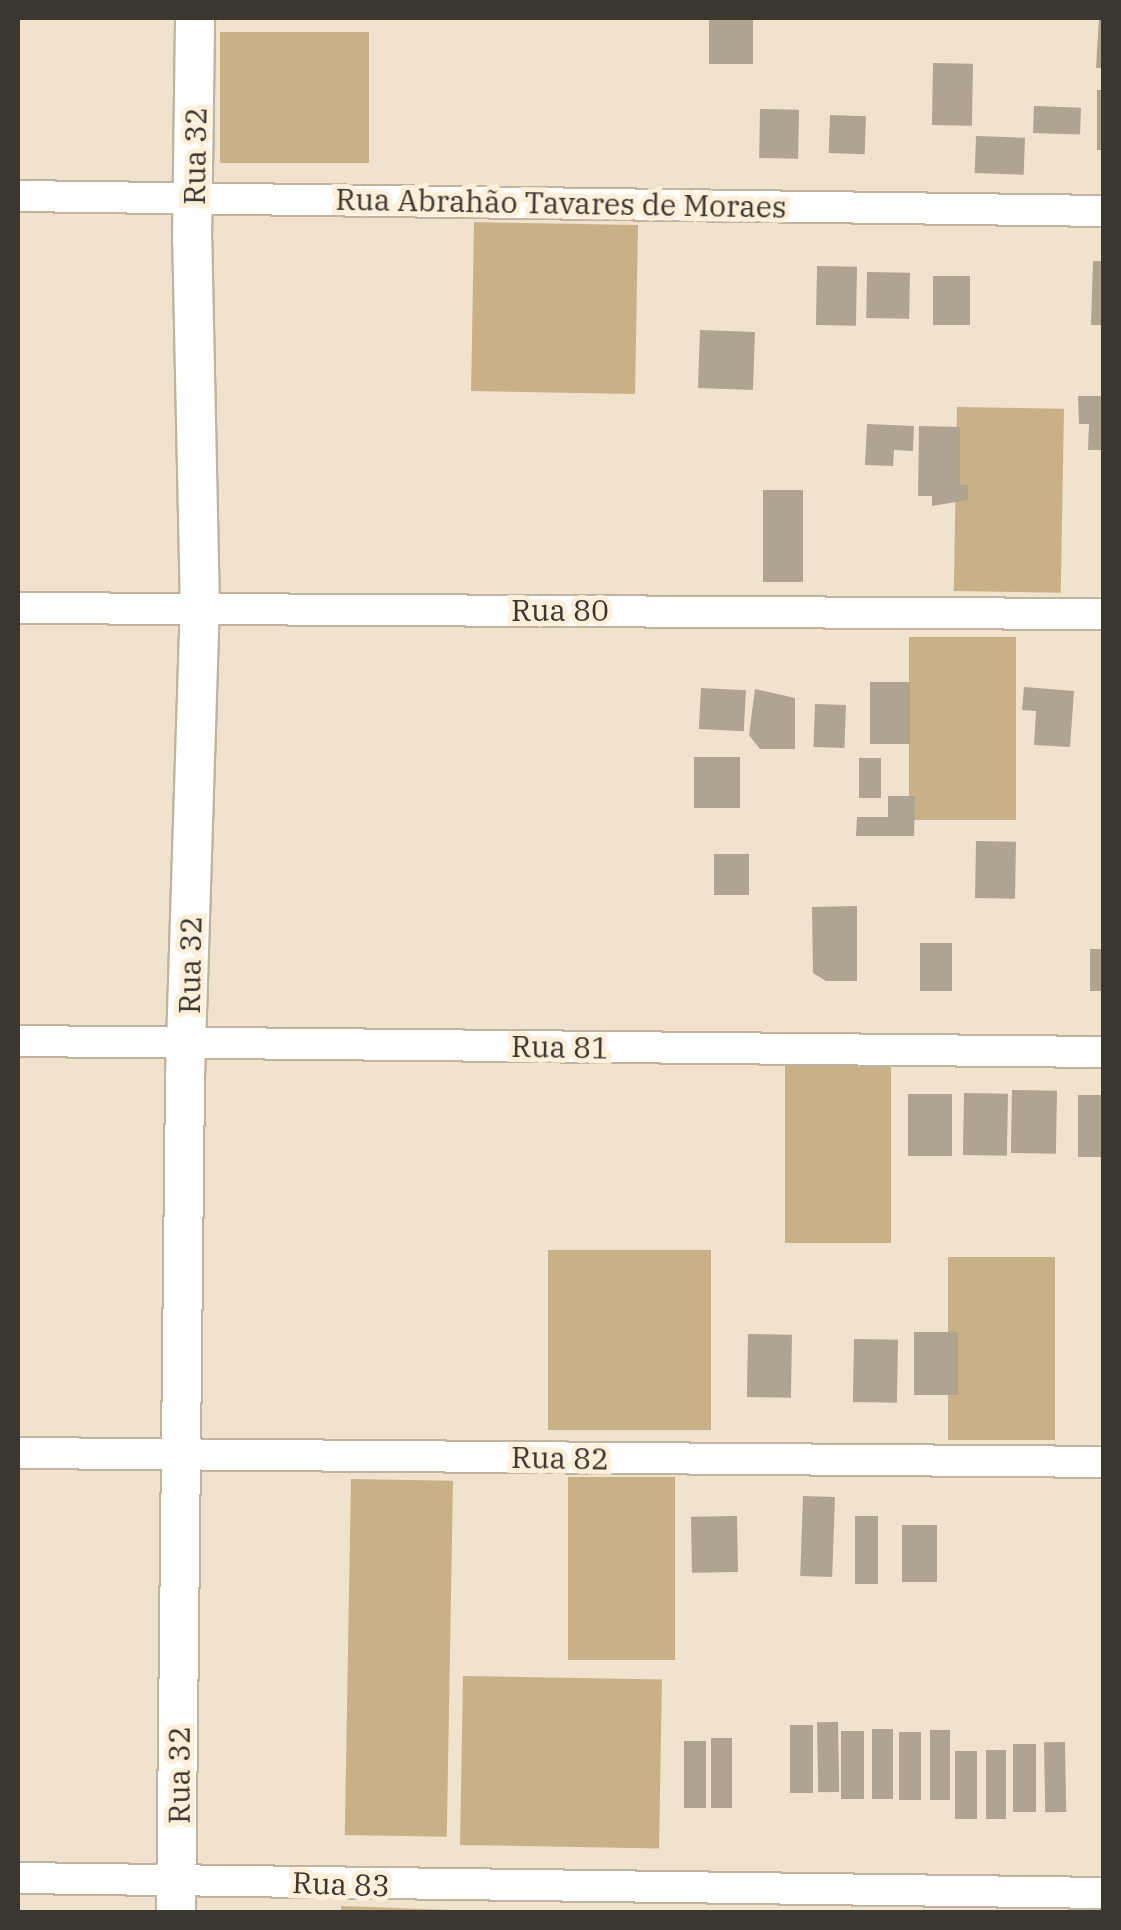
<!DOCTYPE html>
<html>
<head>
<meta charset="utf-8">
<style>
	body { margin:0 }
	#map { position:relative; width:1121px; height:1930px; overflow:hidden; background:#efe3cd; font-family:"IBM Plex Serif",serif }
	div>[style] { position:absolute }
	.green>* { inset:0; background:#c8b187; transform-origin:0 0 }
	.building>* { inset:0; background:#afa48f; transform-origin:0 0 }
	.roads { filter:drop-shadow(2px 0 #c0b49f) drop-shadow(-2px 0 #c0b49f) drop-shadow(0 2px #c0b49f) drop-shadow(0 -2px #c0b49f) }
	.minor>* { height:30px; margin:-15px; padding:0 15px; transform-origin:15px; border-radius:15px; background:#fff }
	.major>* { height:38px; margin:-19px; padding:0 19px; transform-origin:19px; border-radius:19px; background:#fff }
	span { translate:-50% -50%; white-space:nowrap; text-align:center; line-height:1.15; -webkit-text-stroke:10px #fcf0da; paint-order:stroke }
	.street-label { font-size:30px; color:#3b362e }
	.frame { position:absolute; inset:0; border:20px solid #3b362e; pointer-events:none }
</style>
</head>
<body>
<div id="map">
	<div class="green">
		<div style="left:220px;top:32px;width:149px;height:131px"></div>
		<div style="left:638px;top:225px;width:169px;height:164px;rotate:91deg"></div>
		<div style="left:957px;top:407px;width:107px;height:184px;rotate:1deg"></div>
		<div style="left:909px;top:637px;width:107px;height:183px"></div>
		<div style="left:785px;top:1060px;width:106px;height:183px"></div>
		<div style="left:548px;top:1250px;width:163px;height:180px"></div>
		<div style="left:948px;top:1257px;width:107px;height:183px"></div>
		<div style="left:568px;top:1477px;width:107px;height:183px"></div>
		<div style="left:351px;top:1479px;width:102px;height:356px;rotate:1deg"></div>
		<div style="left:463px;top:1676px;width:199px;height:169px;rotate:1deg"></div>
		<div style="clip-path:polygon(341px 1906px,507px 1912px,341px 1912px)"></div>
	</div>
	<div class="building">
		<div style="left:709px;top:18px;width:44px;height:46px"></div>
		<div style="clip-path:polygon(1099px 18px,1104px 18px,1104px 68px,1096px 68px)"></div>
		<div style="left:933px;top:63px;width:40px;height:62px;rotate:1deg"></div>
		<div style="left:1097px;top:90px;width:7px;height:60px"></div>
		<div style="left:1034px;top:106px;width:47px;height:27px;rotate:2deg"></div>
		<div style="left:760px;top:109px;width:39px;height:49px;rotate:1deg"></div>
		<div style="left:830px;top:115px;width:36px;height:38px;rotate:2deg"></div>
		<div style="left:976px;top:136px;width:49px;height:37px;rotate:2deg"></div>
		<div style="clip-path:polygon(1093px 261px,1104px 261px,1104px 325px,1091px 325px)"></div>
		<div style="left:817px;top:266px;width:40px;height:59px;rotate:1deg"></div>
		<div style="left:867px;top:272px;width:43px;height:46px;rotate:1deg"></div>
		<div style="left:933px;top:276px;width:37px;height:49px"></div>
		<div style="left:700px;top:330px;width:55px;height:58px;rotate:2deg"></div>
		<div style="clip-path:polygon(1078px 396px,1104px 396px,1104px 450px,1088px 450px,1089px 424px,1079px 424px)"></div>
		<div style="clip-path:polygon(867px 424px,914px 426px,913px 451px,894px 450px,893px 466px,865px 465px)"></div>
		<div style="clip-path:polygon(919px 426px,960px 427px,960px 485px,968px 485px,968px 500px,932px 506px,932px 496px,918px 496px)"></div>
		<div style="left:763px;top:490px;width:40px;height:92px"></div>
		<div style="left:870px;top:682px;width:40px;height:62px"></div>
		<div style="clip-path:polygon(1024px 687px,1074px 691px,1070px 747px,1034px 745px,1036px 711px,1022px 710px)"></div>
		<div style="left:701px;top:688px;width:45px;height:41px;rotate:3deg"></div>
		<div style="clip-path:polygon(755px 689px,795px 698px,795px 749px,760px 749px,749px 735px)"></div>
		<div style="left:815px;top:704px;width:31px;height:43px;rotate:2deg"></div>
		<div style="left:694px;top:757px;width:46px;height:51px"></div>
		<div style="left:859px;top:758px;width:22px;height:40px"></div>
		<div style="clip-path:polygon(888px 796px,915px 796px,914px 836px,856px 836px,857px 817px,888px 817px)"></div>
		<div style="left:976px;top:841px;width:40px;height:57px;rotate:1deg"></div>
		<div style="left:714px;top:854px;width:35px;height:41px"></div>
		<div style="clip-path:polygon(857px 906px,857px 981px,826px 981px,813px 973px,812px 907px)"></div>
		<div style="left:920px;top:943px;width:32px;height:48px"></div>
		<div style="left:1090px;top:949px;width:14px;height:42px"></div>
		<div style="left:1012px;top:1090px;width:45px;height:63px;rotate:1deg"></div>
		<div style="left:964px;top:1093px;width:44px;height:62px;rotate:1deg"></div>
		<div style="left:908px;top:1094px;width:44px;height:62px"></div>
		<div style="left:1078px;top:1095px;width:26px;height:62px"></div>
		<div style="left:914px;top:1332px;width:44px;height:63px"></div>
		<div style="left:748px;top:1334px;width:44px;height:63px;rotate:1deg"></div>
		<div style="left:854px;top:1339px;width:44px;height:63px;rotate:1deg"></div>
		<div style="left:803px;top:1496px;width:32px;height:80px;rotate:2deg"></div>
		<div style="left:737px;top:1516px;width:56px;height:46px;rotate:89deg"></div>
		<div style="left:855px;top:1516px;width:23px;height:68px"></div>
		<div style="left:902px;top:1525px;width:35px;height:57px"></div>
		<div style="left:838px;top:1722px;width:70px;height:21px;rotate:89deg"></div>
		<div style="left:790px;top:1725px;width:23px;height:68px"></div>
		<div style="left:872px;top:1729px;width:21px;height:70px"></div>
		<div style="left:930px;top:1730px;width:20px;height:70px"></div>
		<div style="left:841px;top:1731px;width:23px;height:68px"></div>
		<div style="left:899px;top:1732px;width:22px;height:68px"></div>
		<div style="left:711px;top:1738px;width:21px;height:70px"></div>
		<div style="left:684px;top:1741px;width:22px;height:67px"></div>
		<div style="left:1065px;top:1742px;width:70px;height:21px;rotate:89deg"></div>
		<div style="left:1013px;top:1744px;width:23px;height:68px"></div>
		<div style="left:986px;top:1750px;width:20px;height:69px"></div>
		<div style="left:955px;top:1751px;width:22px;height:68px"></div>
	</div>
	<div class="roads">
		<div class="minor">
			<div style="left:18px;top:196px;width:1086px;rotate:0.79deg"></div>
			<div style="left:18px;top:608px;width:1086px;rotate:0.32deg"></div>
			<div style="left:18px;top:1041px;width:1086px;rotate:0.58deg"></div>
			<div style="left:18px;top:1453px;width:1086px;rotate:0.47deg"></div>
			<div style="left:18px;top:1878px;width:1086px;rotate:0.79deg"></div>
		</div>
		<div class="major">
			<div style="left:176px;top:1912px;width:835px;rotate:-89.38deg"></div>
			<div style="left:185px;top:1077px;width:466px;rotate:-88.2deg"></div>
			<div style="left:200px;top:611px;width:371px;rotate:-91.2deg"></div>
			<div style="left:192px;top:240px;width:222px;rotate:-89.2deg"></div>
		</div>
	</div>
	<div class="street-label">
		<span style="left:195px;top:156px;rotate:-89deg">Rua 32</span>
		<span style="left:561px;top:203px;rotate:1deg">Rua Abrahão Tavares de Moraes</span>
		<span style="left:560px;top:610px">Rua 80</span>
		<span style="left:190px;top:965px;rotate:-89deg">Rua 32</span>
		<span style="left:560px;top:1047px;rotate:1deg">Rua 81</span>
		<span style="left:560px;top:1458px;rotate:1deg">Rua 82</span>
		<span style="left:179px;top:1775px;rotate:-90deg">Rua 32</span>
		<span style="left:341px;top:1884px;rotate:2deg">Rua 83</span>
	</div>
	<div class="frame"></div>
</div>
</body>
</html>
